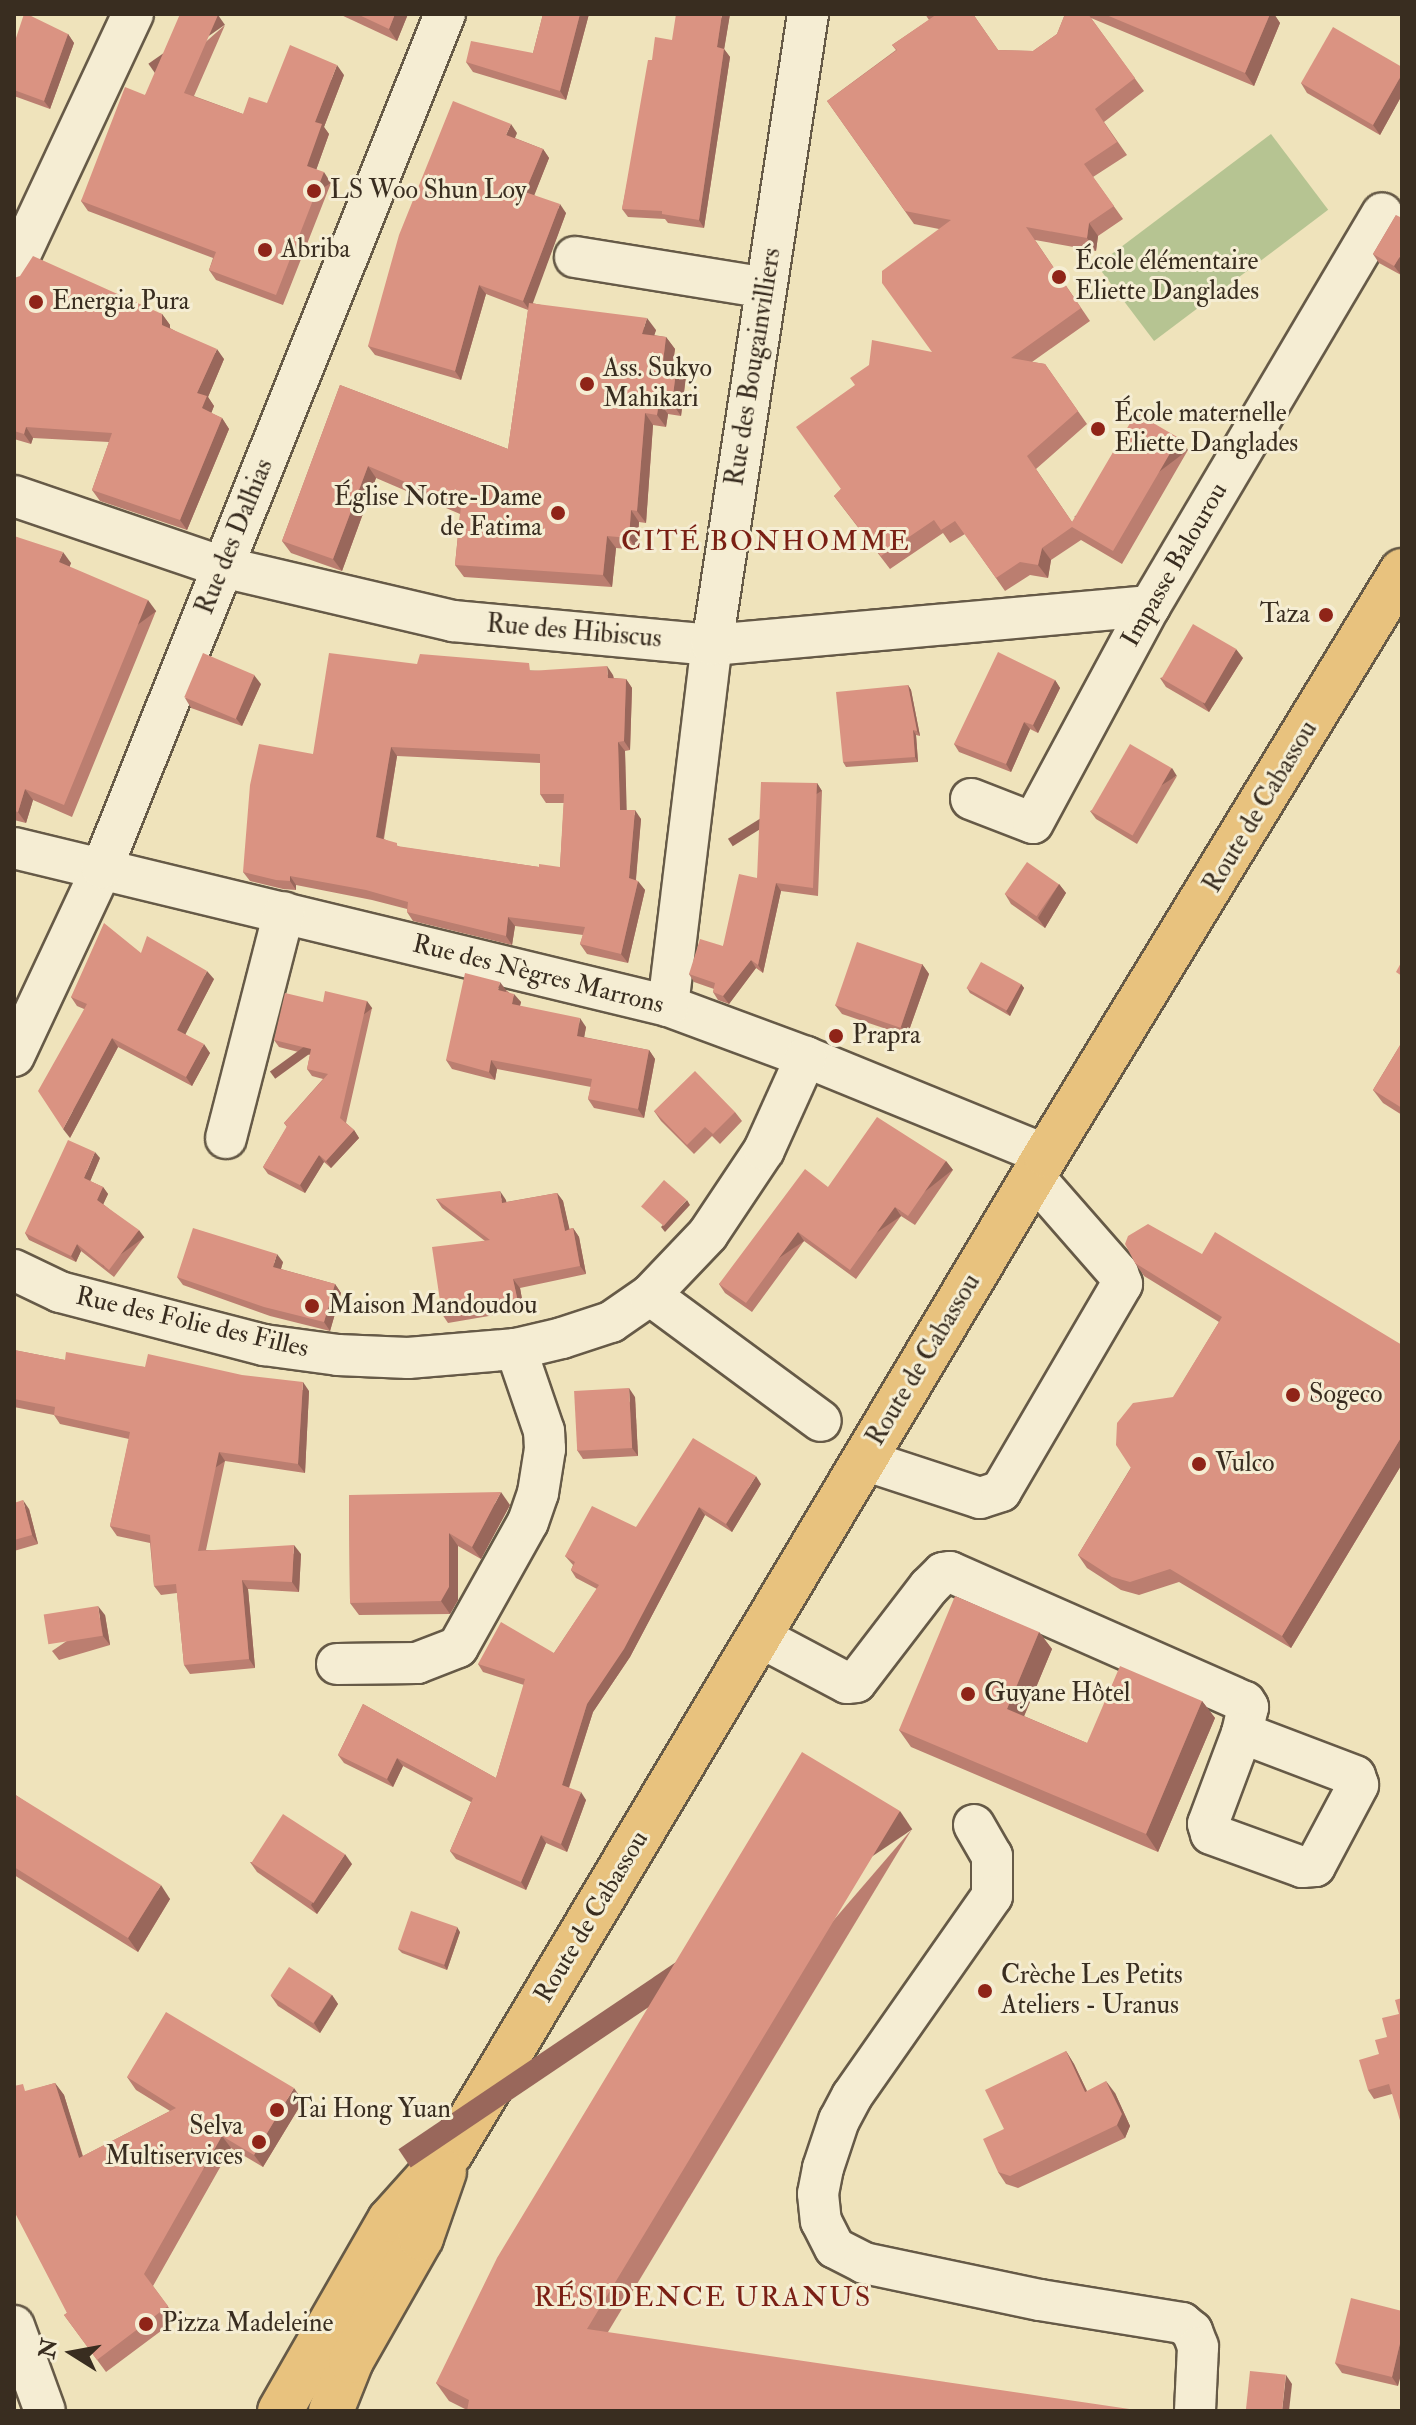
<!DOCTYPE html>
<html>
<head>
<meta charset="utf-8">
<style>
	body { margin:0 }
	#map { position:relative; width:1416px; height:2425px; overflow:hidden; background:#efe3bb; font-family:"IM FELL Double Pica",serif }
	div>[style] { position:absolute }
	.green>* { inset:0; background:#b6c492; transform-origin:0 0 }
	.roads { filter:drop-shadow(2px 0 #665a47) drop-shadow(-2px 0 #665a47) drop-shadow(0 2px #665a47) drop-shadow(0 -2px #665a47) }
	.minor>* { height:40px; margin:-20px; padding:0 20px; transform-origin:20px; border-radius:20px; background:#f5edd3 }
	.major>* { height:44px; margin:-22px; padding:0 22px; transform-origin:22px; border-radius:22px; background:#e8c27e }
	.wall>* { inset:0; background:#bb7e70 }
	.shaded-wall>* { inset:0; background:#99675b; transform-origin:0 0 }
	.building>* { inset:0; background:#da9382; transform-origin:0 0 }
	.dots>* { width:22px; height:22px; translate:-50% -50%; box-sizing:border-box; border:4px solid #f5edd3; border-radius:50% }
	span { translate:-50% -50%; white-space:nowrap; text-align:center; line-height:1.15; -webkit-text-stroke:6px #f5edd3; paint-order:stroke }
	.poi-label { font-size:26px; color:#392d20 }
	.left { translate:0 -50%; text-align:left }
	.right { translate:-100% -50%; text-align:right }
	.street-label { font-size:26px; color:#392d20 }
	.neighbourhood-label { font-size:28px; color:#7a1f14; letter-spacing:2px }
	.frame { position:absolute; inset:0; border:16px solid #392d20; pointer-events:none }
	.north { position:absolute; left:32px; top:2313px; width:80px; height:80px; -webkit-text-stroke:6px #f5edd3; paint-order:stroke; rotate:281deg; font-size:22px; font-weight:700; line-height:32px; text-align:center; color:#392d20 }
	.north::after { content:''; display:block; margin:auto; width:28px; height:36px; background:#392d20; clip-path:polygon(50% 0,100% 100%,50% 72%,0 100%) }
</style>
</head>
<body>
<div id="map">
	<div class="green">
		<div style="left:1271px;top:134px;width:95px;height:218px;rotate:53deg"></div>
	</div>
	<div class="roads">
		<div class="minor">
			<div style="left:575px;top:257px;width:193px;rotate:9.2deg"></div>
			<div style="left:14px;top:268px;width:280px;rotate:-64.9deg"></div>
			<div style="left:14px;top:496px;width:221px;rotate:18.8deg"></div>
			<div style="left:223px;top:567px;width:236px;rotate:13.2deg"></div>
			<div style="left:453px;top:621px;width:260px;rotate:5.3deg"></div>
			<div style="left:712px;top:645px;width:440px;rotate:-5.1deg"></div>
			<div style="left:971px;top:799px;width:66px;rotate:21.2deg"></div>
			<div style="left:1033px;top:823px;width:247px;rotate:-61.7deg"></div>
			<div style="left:1150px;top:606px;width:456px;rotate:-59.4deg"></div>
			<div style="left:14px;top:848px;width:673px;rotate:13.58deg"></div>
			<div style="left:668px;top:1006px;width:147px;rotate:20.3deg"></div>
			<div style="left:806px;top:1057px;width:259px;rotate:22.2deg"></div>
			<div style="left:668px;top:1006px;width:364px;rotate:-83.1deg"></div>
			<div style="left:712px;top:645px;width:638px;rotate:-81.35deg"></div>
			<div style="left:14px;top:1056px;width:208px;rotate:-64.9deg"></div>
			<div style="left:102px;top:868px;width:920px;rotate:-68.12deg"></div>
			<div style="left:226px;top:1138px;width:233px;rotate:-75.6deg"></div>
			<div style="left:14px;top:1270px;width:51px;rotate:25.6deg"></div>
			<div style="left:60px;top:1292px;width:211px;rotate:14.6deg"></div>
			<div style="left:264px;top:1345px;width:75px;rotate:7.7deg"></div>
			<div style="left:338px;top:1355px;width:70px;rotate:2.5deg"></div>
			<div style="left:408px;top:1358px;width:108px;rotate:-4.8deg"></div>
			<div style="left:516px;top:1349px;width:47px;rotate:-13.4deg"></div>
			<div style="left:562px;top:1338px;width:52px;rotate:-18.1deg"></div>
			<div style="left:611px;top:1322px;width:47px;rotate:-34.7deg"></div>
			<div style="left:650px;top:1295px;width:84px;rotate:-46.4deg"></div>
			<div style="left:708px;top:1234px;width:101px;rotate:-56.3deg"></div>
			<div style="left:764px;top:1150px;width:102px;rotate:-65.7deg"></div>
			<div style="left:650px;top:1295px;width:212px;rotate:36.4deg"></div>
			<div style="left:864px;top:1460px;width:122px;rotate:18.1deg"></div>
			<div style="left:980px;top:1498px;width:22px;rotate:-18deg"></div>
			<div style="left:1001px;top:1491px;width:240px;rotate:-59.7deg"></div>
			<div style="left:1122px;top:1284px;width:12px;rotate:-110deg"></div>
			<div style="left:1118px;top:1273px;width:128px;rotate:-131.2deg"></div>
			<div style="left:760px;top:1637px;width:98px;rotate:27.9deg"></div>
			<div style="left:847px;top:1683px;width:9px;rotate:-6deg"></div>
			<div style="left:856px;top:1682px;width:120px;rotate:-52.5deg"></div>
			<div style="left:929px;top:1587px;width:20px;rotate:-45deg"></div>
			<div style="left:943px;top:1573px;width:7px;rotate:-8deg"></div>
			<div style="left:950px;top:1572px;width:322px;rotate:23.8deg"></div>
			<div style="left:1245px;top:1702px;width:6px;rotate:59deg"></div>
			<div style="left:1248px;top:1707px;width:27px;rotate:103deg"></div>
			<div style="left:1242px;top:1733px;width:97px;rotate:110.5deg"></div>
			<div style="left:1208px;top:1824px;width:10px;rotate:73deg"></div>
			<div style="left:1211px;top:1834px;width:97px;rotate:19.9deg"></div>
			<div style="left:1302px;top:1867px;width:13px;rotate:-4deg"></div>
			<div style="left:1315px;top:1866px;width:92px;rotate:-62deg"></div>
			<div style="left:1358px;top:1785px;width:9px;rotate:-108deg"></div>
			<div style="left:1355px;top:1776px;width:121px;rotate:-159.2deg"></div>
			<div style="left:337px;top:1664px;width:80px;rotate:-0.7deg"></div>
			<div style="left:417px;top:1663px;width:44px;rotate:-21.3deg"></div>
			<div style="left:458px;top:1647px;width:143px;rotate:-60.8deg"></div>
			<div style="left:528px;top:1522px;width:31px;rotate:-71deg"></div>
			<div style="left:538px;top:1493px;width:45px;rotate:-81deg"></div>
			<div style="left:545px;top:1449px;width:18px;rotate:-93deg"></div>
			<div style="left:544px;top:1431px;width:87px;rotate:-108.9deg"></div>
			<div style="left:974px;top:1825px;width:36px;rotate:60deg"></div>
			<div style="left:992px;top:1856px;width:40px;rotate:90deg"></div>
			<div style="left:992px;top:1896px;width:244px;rotate:125deg"></div>
			<div style="left:852px;top:2096px;width:27px;rotate:118deg"></div>
			<div style="left:839px;top:2120px;width:51px;rotate:108.4deg"></div>
			<div style="left:823px;top:2168px;width:26px;rotate:101deg"></div>
			<div style="left:818px;top:2194px;width:27px;rotate:84deg"></div>
			<div style="left:821px;top:2221px;width:30px;rotate:63deg"></div>
			<div style="left:835px;top:2248px;width:33px;rotate:27deg"></div>
			<div style="left:864px;top:2263px;width:180px;rotate:11.9deg"></div>
			<div style="left:1040px;top:2300px;width:144px;rotate:9.2deg"></div>
			<div style="left:1182px;top:2323px;width:13px;rotate:39deg"></div>
			<div style="left:1192px;top:2331px;width:17px;rotate:69deg"></div>
			<div style="left:1198px;top:2347px;width:64px;rotate:92.7deg"></div>
			<div style="left:14px;top:2326px;width:90px;rotate:70deg"></div>
		</div>
		<div class="major">
			<div style="left:280px;top:2411px;width:220px;rotate:-60.1deg"></div>
			<div style="left:390px;top:2220px;width:91px;rotate:-48.1deg"></div>
			<div style="left:451px;top:2152px;width:1161px;rotate:-59.17deg"></div>
			<div style="left:1046px;top:1155px;width:684px;rotate:-58.63deg"></div>
			<div style="left:331px;top:2411px;width:54px;rotate:-68.2deg"></div>
			<div style="left:351px;top:2361px;width:142px;rotate:-60.4deg"></div>
			<div style="left:421px;top:2238px;width:70px;rotate:-70.8deg"></div>
		</div>
	</div>
	<div class="wall">
		<div style="clip-path:polygon(339px 14px,408px 14px,397px 41px)"></div>
		<div style="clip-path:polygon(543px 14px,589px 14px,566px 100px,473px 72px,466px 62px,533px 53px)"></div>
		<div style="clip-path:polygon(730px 14px,724px 49px,730px 57px,704px 228px,668px 223px,665px 219px,628px 217px,622px 209px,652px 60px,672px 40px)"></div>
		<div style="clip-path:polygon(925px 14px,973px 14px,998px 50px,1033px 51px,1057px 34px,1065px 14px,1274px 14px,1280px 23px,1254px 86px,1091px 18px,1144px 91px,1104px 122px,1127px 155px,1093px 177px,1123px 219px,1098px 236px,1096px 251px,1035px 240px,1090px 321px,1032px 362px,1045px 364px,1087px 424px,1036px 469px,1072px 522px,1188px 450px,1122px 564px,1081px 540px,1051px 560px,1048px 578px,1030px 575px,1005px 591px,965px 534px,950px 543px,943px 533px,890px 569px,834px 496px,841px 489px,932px 352px,939px 229px,914px 224px,827px 101px,896px 50px,892px 45px,929px 20px)"></div>
		<div style="clip-path:polygon(225px 25px,194px 96px,243px 114px,267px 103px,344px 75px,324px 127px,329px 134px,316px 170px,331px 183px,283px 305px,216px 280px,209px 270px,213px 258px,88px 211px,81px 201px,145px 95px)"></div>
		<div style="clip-path:polygon(68px 34px,74px 43px,50px 109px,14px 96px,14px 44px)"></div>
		<div style="clip-path:polygon(1402px 67px,1402px 95px,1380px 135px,1307px 93px,1301px 83px)"></div>
		<div style="clip-path:polygon(517px 133px,515px 138px,543px 149px,549px 158px,534px 195px,566px 213px,532px 303px,656px 330px,654px 335px,666px 337px,675px 349px,673px 363px,686px 376px,681px 416px,668px 414px,666px 427px,653px 425px,646px 523px,639px 522px,637px 550px,616px 548px,612px 587px,464px 577px,455px 565px,460px 514px,376px 478px,342px 571px,291px 553px,282px 541px,340px 385px,508px 449px,528px 310px,486px 294px,461px 380px,375px 355px,368px 346px)"></div>
		<div style="clip-path:polygon(1396px 215px,1401px 275px,1379px 263px,1373px 254px)"></div>
		<div style="clip-path:polygon(14px 278px,162px 314px,170px 325px,170px 328px,224px 359px,208px 397px,214px 406px,211px 413px,222px 418px,229px 429px,187px 530px,100px 501px,92px 490px,109px 442px,33px 438px,31px 444px,14px 439px)"></div>
		<div style="clip-path:polygon(14px 536px,71px 563px,69px 567px,156px 611px,72px 817px,33px 800px,26px 823px,14px 820px)"></div>
		<div style="clip-path:polygon(1243px 658px,1209px 712px,1166px 687px,1160px 678px)"></div>
		<div style="clip-path:polygon(evenodd,417px 664px,613px 675px,614px 678px,626px 679px,632px 688px,630px 750px,625px 751px,626px 810px,641px 819px,636px 880px,645px 890px,628px 963px,587px 954px,580px 944px,583px 935px,515px 926px,512px 945px,413px 921px,407px 912px,407px 909px,372px 900px,296px 885px,296px 890px,283px 889px,250px 881px,243px 872px,313px 754px,417px 664px,397px 756px,540px 763px,540px 794px,546px 803px,564px 803px,560px 867px,539px 867px,400px 847px,384px 839px,397px 756px)"></div>
		<div style="clip-path:polygon(1055px 680px,1060px 688px,1038px 733px,1030px 729px,1011px 772px,959px 752px,954px 744px)"></div>
		<div style="clip-path:polygon(261px 684px,242px 726px,191px 708px,185px 698px)"></div>
		<div style="clip-path:polygon(908px 685px,911px 690px,920px 736px,916px 735px,918px 762px,846px 767px,843px 762px)"></div>
		<div style="clip-path:polygon(1177px 776px,1137px 844px,1096px 819px,1090px 811px)"></div>
		<div style="clip-path:polygon(817px 783px,822px 791px,818px 896px,781px 891px,763px 973px,756px 968px,729px 1004px,718px 1000px,713px 992px,714px 989px,694px 982px,689px 974px,723px 946px)"></div>
		<div style="clip-path:polygon(1059px 884px,1066px 893px,1045px 928px,1011px 904px,1005px 894px)"></div>
		<div style="clip-path:polygon(141px 953px,214px 979px,185px 1034px,210px 1053px,192px 1086px,118px 1047px,70px 1138px,84px 1009px,77px 1006px,71px 997px)"></div>
		<div style="clip-path:polygon(922px 964px,929px 974px,907px 1036px,842px 1014px,835px 1005px)"></div>
		<div style="clip-path:polygon(1021px 984px,1024px 988px,1010px 1016px,970px 993px,967px 988px)"></div>
		<div style="clip-path:polygon(506px 990px,521px 1002px,520px 1006px,586px 1027px,584px 1037px,649px 1050px,655px 1059px,644px 1118px,594px 1108px,588px 1099px,591px 1087px,497px 1069px,495px 1080px,452px 1069px,446px 1060px)"></div>
		<div style="clip-path:polygon(323px 1002px,372px 1008px,346px 1123px,354px 1130px,359px 1138px,331px 1168px,324px 1162px,305px 1193px,268px 1174px,263px 1167px,287px 1127px,284px 1123px,323px 1079px,312px 1076px,307px 1069px,310px 1055px,279px 1047px,274px 1040px)"></div>
		<div style="clip-path:polygon(1402px 1042px,1402px 1115px,1383px 1103px,1373px 1090px)"></div>
		<div style="clip-path:polygon(654px 1111px,735px 1112px,742px 1121px,720px 1144px,712px 1136px,694px 1154px,661px 1121px)"></div>
		<div style="clip-path:polygon(100px 1158px,90px 1181px,103px 1187px,108px 1194px,103px 1204px,144px 1237px,114px 1277px,81px 1251px,76px 1262px,29px 1240px,25px 1233px)"></div>
		<div style="clip-path:polygon(946px 1161px,953px 1170px,915px 1225px,901px 1216px,856px 1279px,804px 1241px,752px 1312px,725px 1293px,719px 1284px,828px 1187px)"></div>
		<div style="clip-path:polygon(557px 1193px,563px 1201px,569px 1229px,573px 1228px,579px 1237px,586px 1274px,520px 1288px,524px 1310px,448px 1323px,442px 1314px,485px 1241px,442px 1208px,436px 1199px,506px 1200px,506px 1202px)"></div>
		<div style="clip-path:polygon(1202px 1254px,1402px 1345px,1402px 1464px,1291px 1648px,1179px 1582px,1139px 1595px,1121px 1590px,1087px 1568px,1078px 1555px,1219px 1322px,1144px 1276px,1135px 1263px)"></div>
		<div style="clip-path:polygon(283px 1262px,281px 1269px,335px 1284px,341px 1293px,330px 1331px,270px 1316px,183px 1285px,177px 1277px)"></div>
		<div style="clip-path:polygon(14px 1350px,65px 1360px,145px 1367px,309px 1391px,305px 1473px,225px 1461px,206px 1550px,301px 1554px,299px 1592px,248px 1589px,255px 1668px,190px 1674px,184px 1665px,177px 1593px,161px 1595px,154px 1586px,150px 1543px,117px 1536px,110px 1526px,129px 1439px,60px 1424px,54px 1415px,14px 1407px)"></div>
		<div style="clip-path:polygon(635px 1397px,638px 1456px,583px 1459px,577px 1450px)"></div>
		<div style="clip-path:polygon(761px 1484px,732px 1532px,705px 1515px,630px 1657px,593px 1712px,569px 1788px,586px 1800px,567px 1852px,546px 1843px,526px 1890px,456px 1859px,450px 1851px,471px 1802px,403px 1766px,393px 1787px,344px 1763px,338px 1755px,363px 1704px,496px 1778px,524px 1685px,483px 1672px,478px 1664px,554px 1653px,597px 1589px,576px 1578px,571px 1570px,573px 1565px,565px 1556px,636px 1527px)"></div>
		<div style="clip-path:polygon(349px 1495px,510px 1505px,481px 1559px,458px 1546px,458px 1600px,450px 1614px,359px 1615px,350px 1603px)"></div>
		<div style="clip-path:polygon(14px 1503px,29px 1509px,38px 1544px,14px 1551px)"></div>
		<div style="clip-path:polygon(105px 1615px,110px 1645px,59px 1660px,52px 1651px)"></div>
		<div style="clip-path:polygon(1039px 1632px,1052px 1649px,1024px 1716px,1087px 1743px,1202px 1701px,1215px 1718px,1158px 1852px,911px 1747px,899px 1730px)"></div>
		<div style="clip-path:polygon(14px 1794px,170px 1899px,138px 1952px,14px 1875px)"></div>
		<div style="clip-path:polygon(912px 1829px,608px 2332px,467px 2410px,449px 2401px,436px 2383px)"></div>
		<div style="clip-path:polygon(250px 1862px,352px 1864px,317px 1914px,257px 1872px)"></div>
		<div style="clip-path:polygon(460px 1932px,447px 1970px,402px 1953px,398px 1949px)"></div>
		<div style="clip-path:polygon(332px 1995px,338px 2004px,320px 2033px,278px 2006px,271px 1996px)"></div>
		<div style="clip-path:polygon(1402px 1998px,1392px 2094px,1374px 2099px,1368px 2090px,1379px 2054px,1387px 2037px,1399px 2014px)"></div>
		<div style="clip-path:polygon(1066px 2051px,1074px 2064px,1087px 2091px,1115px 2093px,1130px 2126px,1125px 2138px,1018px 2188px,1006px 2184px,998px 2172px,1004px 2129px)"></div>
		<div style="clip-path:polygon(127px 2077px,303px 2101px,263px 2167px,231px 2148px,153px 2286px,177px 2319px,106px 2372px,64px 2315px,67px 2313px,28px 2091px,55px 2083px,64px 2095px,83px 2156px,170px 2111px,136px 2090px)"></div>
		<div style="clip-path:polygon(1402px 2311px,1398px 2386px,1342px 2373px,1335px 2363px)"></div>
	</div>
	<div class="shaded-wall">
		<div style="clip-path:polygon(395px 14px,408px 14px,397px 41px,389px 29px)"></div>
		<div style="clip-path:polygon(580px 14px,589px 14px,566px 100px,560px 91px)"></div>
		<div style="clip-path:polygon(722px 14px,730px 14px,723px 56px,717px 47px)"></div>
		<div style="clip-path:polygon(1270px 14px,1274px 14px,1280px 23px,1254px 86px,1245px 73px)"></div>
		<div style="left:218px;top:15px;width:12px;height:85px;rotate:55deg"></div>
		<div style="clip-path:polygon(68px 34px,74px 43px,50px 109px,44px 101px)"></div>
		<div style="clip-path:polygon(724px 49px,730px 57px,704px 228px,699px 220px)"></div>
		<div style="clip-path:polygon(337px 65px,344px 75px,324px 127px,329px 134px,314px 176px,307px 166px,315px 122px)"></div>
		<div style="clip-path:polygon(1402px 74px,1402px 95px,1380px 135px,1373px 125px)"></div>
		<div style="clip-path:polygon(511px 124px,517px 133px,512px 144px,506px 135px)"></div>
		<div style="clip-path:polygon(543px 149px,549px 158px,532px 201px,525px 192px)"></div>
		<div style="left:324px;top:172px;width:13px;height:132px;rotate:58deg"></div>
		<div style="clip-path:polygon(560px 204px,566px 213px,530px 311px,523px 301px)"></div>
		<div style="clip-path:polygon(1089px 223px,1098px 236px,1096px 251px,1087px 238px)"></div>
		<div style="clip-path:polygon(1402px 253px,1402px 273px,1401px 275px,1394px 266px)"></div>
		<div style="clip-path:polygon(479px 285px,486px 294px,461px 380px,455px 371px)"></div>
		<div style="clip-path:polygon(162px 314px,170px 325px,170px 335px,162px 325px)"></div>
		<div style="clip-path:polygon(647px 318px,656px 330px,651px 346px,642px 334px)"></div>
		<div style="clip-path:polygon(666px 337px,675px 349px,671px 374px,663px 362px)"></div>
		<div style="clip-path:polygon(217px 349px,224px 359px,208px 397px,214px 406px,209px 419px,202px 408px,197px 393px)"></div>
		<div style="clip-path:polygon(677px 364px,686px 376px,681px 416px,672px 403px)"></div>
		<div style="clip-path:polygon(659px 402px,668px 414px,666px 427px,657px 415px)"></div>
		<div style="clip-path:polygon(645px 413px,653px 425px,646px 523px,637px 511px)"></div>
		<div style="clip-path:polygon(222px 418px,229px 429px,187px 530px,180px 520px)"></div>
		<div style="clip-path:polygon(26px 427px,33px 438px,31px 444px,24px 434px)"></div>
		<div style="left:1179px;top:438px;width:15px;height:131px;rotate:53deg"></div>
		<div style="clip-path:polygon(368px 466px,376px 478px,342px 571px,333px 559px)"></div>
		<div style="clip-path:polygon(631px 510px,639px 522px,637px 550px,629px 538px)"></div>
		<div style="clip-path:polygon(607px 536px,616px 548px,612px 587px,603px 575px)"></div>
		<div style="clip-path:polygon(1042px 548px,1051px 560px,1048px 578px,1038px 565px)"></div>
		<div style="clip-path:polygon(63px 552px,71px 563px,67px 574px,59px 562px)"></div>
		<div style="left:148px;top:600px;width:14px;height:222px;rotate:54deg"></div>
		<div style="clip-path:polygon(1236px 649px,1243px 658px,1209px 712px,1203px 703px)"></div>
		<div style="clip-path:polygon(607px 666px,613px 675px,614px 687px,608px 678px)"></div>
		<div style="clip-path:polygon(254px 675px,261px 684px,242px 726px,235px 717px)"></div>
		<div style="clip-path:polygon(626px 679px,632px 688px,630px 750px,624px 741px)"></div>
		<div style="clip-path:polygon(1055px 680px,1060px 688px,1038px 733px,1033px 725px)"></div>
		<div style="clip-path:polygon(908px 685px,911px 690px,920px 736px,917px 731px)"></div>
		<div style="clip-path:polygon(1024px 722px,1030px 729px,1011px 772px,1006px 764px)"></div>
		<div style="clip-path:polygon(913px 730px,916px 735px,918px 762px,915px 757px)"></div>
		<div style="clip-path:polygon(618px 742px,625px 751px,627px 819px,620px 810px)"></div>
		<div style="clip-path:polygon(391px 747px,397px 756px,382px 847px,376px 837px)"></div>
		<div style="left:1172px;top:768px;width:9px;height:79px;rotate:58deg"></div>
		<div style="left:817px;top:783px;width:9px;height:105px;rotate:58deg"></div>
		<div style="clip-path:polygon(25px 789px,33px 800px,26px 823px,18px 812px)"></div>
		<div style="clip-path:polygon(635px 810px,641px 819px,635px 888px,629px 878px)"></div>
		<div style="clip-path:polygon(290px 876px,296px 885px,296px 890px,290px 881px)"></div>
		<div style="clip-path:polygon(638px 881px,645px 890px,628px 963px,621px 954px)"></div>
		<div style="clip-path:polygon(776px 883px,781px 891px,763px 973px,758px 965px)"></div>
		<div style="clip-path:polygon(1059px 884px,1066px 893px,1045px 928px,1038px 918px)"></div>
		<div style="clip-path:polygon(508px 917px,515px 926px,512px 945px,506px 936px)"></div>
		<div style="clip-path:polygon(751px 960px,756px 968px,729px 1004px,723px 996px)"></div>
		<div style="clip-path:polygon(922px 964px,929px 974px,907px 1036px,901px 1027px)"></div>
		<div style="clip-path:polygon(207px 971px,214px 979px,183px 1039px,177px 1030px)"></div>
		<div style="clip-path:polygon(500px 982px,506px 990px,505px 999px,498px 990px)"></div>
		<div style="clip-path:polygon(1021px 984px,1024px 988px,1010px 1016px,1006px 1011px)"></div>
		<div style="clip-path:polygon(514px 994px,521px 1002px,518px 1013px,512px 1004px)"></div>
		<div style="left:367px;top:1001px;width:9px;height:120px;rotate:54deg"></div>
		<div style="clip-path:polygon(580px 1018px,586px 1027px,583px 1044px,577px 1036px)"></div>
		<div style="clip-path:polygon(112px 1038px,118px 1047px,70px 1138px,63px 1129px)"></div>
		<div style="clip-path:polygon(204px 1044px,210px 1053px,192px 1086px,186px 1077px)"></div>
		<div style="clip-path:polygon(649px 1050px,655px 1059px,644px 1118px,638px 1109px)"></div>
		<div style="clip-path:polygon(491px 1060px,497px 1069px,495px 1080px,489px 1072px)"></div>
		<div style="clip-path:polygon(354px 1130px,359px 1138px,331px 1168px,326px 1161px)"></div>
		<div style="clip-path:polygon(95px 1152px,100px 1158px,89px 1184px,84px 1178px)"></div>
		<div style="clip-path:polygon(319px 1155px,324px 1162px,305px 1193px,300px 1185px)"></div>
		<div style="left:946px;top:1161px;width:11px;height:67px;rotate:52deg"></div>
		<div style="clip-path:polygon(103px 1187px,108px 1194px,102px 1207px,97px 1200px)"></div>
		<div style="clip-path:polygon(500px 1191px,506px 1200px,508px 1211px,502px 1203px)"></div>
		<div style="clip-path:polygon(557px 1193px,563px 1201px,572px 1240px,565px 1231px)"></div>
		<div style="clip-path:polygon(687px 1200px,690px 1205px,665px 1232px,661px 1227px)"></div>
		<div style="left:895px;top:1207px;width:11px;height:77px;rotate:56deg"></div>
		<div style="clip-path:polygon(573px 1228px,579px 1237px,586px 1274px,580px 1266px)"></div>
		<div style="left:139px;top:1230px;width:9px;height:50px;rotate:54deg"></div>
		<div style="left:798px;top:1232px;width:11px;height:88px;rotate:56deg"></div>
		<div style="clip-path:polygon(77px 1244px,81px 1251px,76px 1262px,71px 1256px)"></div>
		<div style="clip-path:polygon(277px 1254px,283px 1262px,279px 1275px,273px 1267px)"></div>
		<div style="clip-path:polygon(513px 1279px,520px 1288px,524px 1310px,518px 1302px)"></div>
		<div style="clip-path:polygon(335px 1284px,341px 1293px,330px 1331px,324px 1322px)"></div>
		<div style="clip-path:polygon(303px 1382px,309px 1391px,305px 1473px,298px 1464px)"></div>
		<div style="clip-path:polygon(629px 1388px,635px 1397px,638px 1456px,632px 1448px)"></div>
		<div style="clip-path:polygon(1402px 1436px,1402px 1464px,1291px 1648px,1282px 1636px)"></div>
		<div style="left:219px;top:1452px;width:11px;height:101px;rotate:56deg"></div>
		<div style="clip-path:polygon(756px 1476px,761px 1484px,732px 1532px,726px 1524px)"></div>
		<div style="clip-path:polygon(501px 1492px,510px 1505px,481px 1559px,472px 1547px)"></div>
		<div style="clip-path:polygon(23px 1500px,29px 1509px,38px 1544px,32px 1535px)"></div>
		<div style="clip-path:polygon(699px 1507px,705px 1515px,630px 1657px,593px 1712px,567px 1793px,562px 1785px,587px 1704px)"></div>
		<div style="clip-path:polygon(449px 1533px,458px 1546px,458px 1600px,450px 1614px,441px 1601px)"></div>
		<div style="clip-path:polygon(294px 1545px,301px 1554px,299px 1592px,292px 1582px)"></div>
		<div style="clip-path:polygon(242px 1580px,248px 1589px,255px 1668px,249px 1659px)"></div>
		<div style="clip-path:polygon(98px 1606px,105px 1615px,110px 1645px,103px 1636px)"></div>
		<div style="clip-path:polygon(1039px 1632px,1052px 1649px,1020px 1726px,1007px 1709px)"></div>
		<div style="clip-path:polygon(1202px 1701px,1215px 1718px,1158px 1852px,1146px 1834px)"></div>
		<div style="clip-path:polygon(397px 1758px,403px 1766px,393px 1787px,387px 1779px)"></div>
		<div style="clip-path:polygon(581px 1792px,586px 1800px,567px 1852px,561px 1844px)"></div>
		<div style="left:900px;top:1811px;width:22px;height:605px;rotate:56deg"></div>
		<div style="clip-path:polygon(541px 1835px,546px 1843px,526px 1890px,521px 1882px)"></div>
		<div style="clip-path:polygon(345px 1854px,352px 1864px,317px 1914px,311px 1905px)"></div>
		<div style="clip-path:polygon(161px 1885px,170px 1899px,138px 1952px,128px 1938px)"></div>
		<div style="clip-path:polygon(457px 1927px,460px 1932px,447px 1970px,444px 1965px)"></div>
		<div style="clip-path:polygon(332px 1995px,338px 2004px,320px 2033px,314px 2023px)"></div>
		<div style="clip-path:polygon(1066px 2051px,1074px 2064px,1093px 2104px,1085px 2092px)"></div>
		<div style="clip-path:polygon(1106px 2081px,1115px 2093px,1130px 2126px,1125px 2138px,1117px 2125px)"></div>
		<div style="clip-path:polygon(55px 2083px,64px 2095px,87px 2171px,79px 2158px)"></div>
		<div style="clip-path:polygon(294px 2088px,303px 2101px,263px 2167px,254px 2155px)"></div>
		<div style="left:222px;top:2136px;width:15px;height:159px;rotate:53deg"></div>
		<div style="clip-path:polygon(1402px 2335px,1402px 2371px,1398px 2386px,1392px 2377px)"></div>
		<div style="clip-path:polygon(1286px 2375px,1292px 2384px,1289px 2411px,1282px 2411px)"></div>
	</div>
	<div class="building">
		<div style="clip-path:polygon(24px 14px,27px 14px,68px 34px,44px 101px,14px 90px,14px 44px)"></div>
		<div style="clip-path:polygon(180px 14px,218px 15px,184px 93px,243px 114px,249px 97px,267px 103px,290px 45px,337px 65px,315px 122px,322px 124px,307px 166px,324px 172px,276px 295px,209px 270px,216px 252px,81px 201px,125px 87px,145px 95px)"></div>
		<div style="clip-path:polygon(357px 14px,395px 14px,389px 29px)"></div>
		<div style="clip-path:polygon(543px 14px,580px 14px,560px 91px,466px 62px,471px 41px,533px 53px)"></div>
		<div style="clip-path:polygon(676px 14px,722px 14px,717px 47px,724px 49px,699px 220px,662px 214px,662px 211px,622px 209px,648px 60px,652px 60px,655px 37px,672px 40px)"></div>
		<div style="clip-path:polygon(937px 14px,973px 14px,998px 50px,1033px 51px,1057px 34px,1065px 14px,1088px 14px,1135px 78px,1095px 109px,1117px 142px,1084px 164px,1114px 206px,1089px 223px,1087px 238px,1026px 227px,1081px 308px,1011px 358px,1045px 364px,1078px 411px,1027px 456px,1072px 522px,1136px 413px,1179px 438px,1113px 551px,1072px 527px,1042px 548px,1038px 565px,1020px 562px,996px 578px,955px 521px,941px 530px,934px 520px,881px 556px,834px 496px,841px 489px,796px 427px,855px 385px,850px 378px,869px 365px,872px 340px,932px 352px,882px 283px,882px 271px,951px 220px,905px 211px,827px 101px,897px 50px,892px 45px)"></div>
		<div style="clip-path:polygon(1104px 14px,1270px 14px,1245px 73px)"></div>
		<div style="clip-path:polygon(1333px 27px,1402px 67px,1402px 74px,1373px 125px,1301px 83px)"></div>
		<div style="clip-path:polygon(453px 101px,511px 124px,506px 135px,543px 149px,525px 192px,560px 204px,523px 301px,479px 285px,455px 371px,368px 346px,399px 235px)"></div>
		<div style="clip-path:polygon(1396px 215px,1402px 218px,1402px 253px,1394px 266px,1373px 254px)"></div>
		<div style="clip-path:polygon(33px 256px,162px 314px,162px 325px,217px 349px,197px 393px,207px 396px,202px 408px,222px 418px,180px 520px,92px 490px,112px 433px,26px 427px,24px 434px,14px 431px,14px 348px,16px 339px,14px 338px,14px 278px,20px 276px)"></div>
		<div style="clip-path:polygon(529px 303px,647px 318px,642px 334px,666px 337px,663px 362px,677px 364px,672px 403px,659px 402px,657px 415px,645px 413px,637px 511px,631px 510px,629px 538px,607px 536px,603px 575px,455px 565px,461px 506px,368px 466px,333px 559px,282px 541px,340px 385px,508px 449px)"></div>
		<div style="clip-path:polygon(14px 536px,63px 552px,59px 562px,148px 600px,64px 805px,25px 789px,18px 812px,14px 811px)"></div>
		<div style="left:1193px;top:624px;width:50px;height:63px;rotate:30deg"></div>
		<div style="clip-path:polygon(998px 652px,1055px 680px,1033px 725px,1024px 722px,1006px 764px,954px 744px)"></div>
		<div style="left:203px;top:653px;width:56px;height:48px;rotate:23deg"></div>
		<div style="clip-path:polygon(evenodd,329px 653px,417px 664px,420px 654px,529px 663px,530px 671px,607px 666px,608px 678px,626px 679px,624px 741px,618px 742px,620px 810px,635px 810px,629px 878px,638px 881px,621px 954px,580px 944px,585px 927px,508px 917px,506px 936px,407px 912px,408px 902px,366px 890px,290px 876px,290px 881px,276px 880px,243px 872px,250px 785px,259px 744px,313px 754px,329px 653px,391px 747px,540px 754px,540px 794px,564px 794px,560px 867px,539px 864px,539px 867px,397px 846px,397px 843px,376px 837px,391px 747px)"></div>
		<div style="clip-path:polygon(908px 685px,917px 731px,913px 730px,915px 757px,843px 762px,836px 692px)"></div>
		<div style="left:1130px;top:744px;width:48px;height:78px;rotate:30deg"></div>
		<div style="clip-path:polygon(761px 782px,817px 783px,813px 888px,776px 883px,758px 965px,751px 960px,723px 996px,713px 992px,715px 983px,689px 974px,700px 939px,723px 946px,739px 874px,757px 878px)"></div>
		<div style="left:1027px;top:862px;width:39px;height:39px;rotate:35deg"></div>
		<div style="clip-path:polygon(104px 923px,141px 953px,147px 936px,207px 971px,177px 1030px,204px 1044px,186px 1077px,112px 1038px,63px 1129px,38px 1091px,87px 1004px,71px 997px)"></div>
		<div style="left:857px;top:942px;width:69px;height:67px;rotate:19deg"></div>
		<div style="clip-path:polygon(1402px 961px,1402px 976px,1396px 972px)"></div>
		<div style="left:981px;top:962px;width:46px;height:30px;rotate:29deg"></div>
		<div style="clip-path:polygon(465px 973px,500px 982px,498px 990px,514px 994px,512px 1004px,580px 1018px,577px 1036px,649px 1050px,638px 1109px,588px 1099px,592px 1079px,491px 1060px,489px 1072px,446px 1060px)"></div>
		<div style="clip-path:polygon(325px 991px,367px 1001px,340px 1118px,354px 1130px,326px 1161px,319px 1155px,300px 1185px,263px 1167px,287px 1126px,284px 1123px,328px 1074px,307px 1069px,311px 1049px,274px 1040px,285px 993px,323px 1002px)"></div>
		<div style="clip-path:polygon(1402px 1042px,1402px 1108px,1373px 1090px)"></div>
		<div style="clip-path:polygon(695px 1071px,735px 1112px,713px 1134px,705px 1127px,687px 1145px,654px 1111px)"></div>
		<div style="clip-path:polygon(877px 1117px,946px 1161px,908px 1216px,895px 1207px,850px 1270px,798px 1232px,746px 1303px,719px 1284px,805px 1169px,828px 1187px)"></div>
		<div style="clip-path:polygon(68px 1140px,95px 1152px,84px 1178px,103px 1187px,97px 1200px,139px 1230px,109px 1270px,77px 1244px,71px 1256px,25px 1233px)"></div>
		<div style="left:664px;top:1180px;width:30px;height:35px;rotate:41deg"></div>
		<div style="clip-path:polygon(500px 1191px,502px 1203px,557px 1193px,565px 1231px,573px 1228px,580px 1266px,513px 1279px,518px 1302px,442px 1314px,432px 1247px,490px 1240px,436px 1199px)"></div>
		<div style="clip-path:polygon(1148px 1224px,1202px 1254px,1215px 1232px,1402px 1345px,1402px 1436px,1282px 1636px,1170px 1569px,1130px 1582px,1112px 1577px,1078px 1555px,1131px 1468px,1116px 1445px,1117px 1423px,1133px 1403px,1173px 1397px,1222px 1317px,1135px 1263px,1125px 1244px,1128px 1236px)"></div>
		<div style="clip-path:polygon(193px 1228px,277px 1254px,273px 1267px,335px 1284px,324px 1322px,264px 1307px,177px 1277px)"></div>
		<div style="clip-path:polygon(14px 1350px,65px 1360px,66px 1352px,145px 1367px,148px 1354px,242px 1375px,303px 1382px,298px 1464px,219px 1452px,198px 1551px,294px 1545px,292px 1582px,242px 1580px,249px 1659px,184px 1665px,176px 1584px,154px 1586px,150px 1535px,110px 1526px,130px 1432px,54px 1415px,55px 1407px,14px 1399px)"></div>
		<div style="left:629px;top:1388px;width:60px;height:55px;rotate:87deg"></div>
		<div style="clip-path:polygon(693px 1438px,756px 1476px,726px 1524px,699px 1507px,624px 1649px,587px 1704px,562px 1785px,581px 1792px,561px 1844px,541px 1835px,521px 1882px,450px 1851px,473px 1798px,397px 1758px,387px 1779px,338px 1755px,363px 1704px,496px 1778px,525px 1679px,478px 1664px,501px 1622px,554px 1653px,599px 1585px,571px 1570px,575px 1562px,565px 1556px,592px 1506px,636px 1527px)"></div>
		<div style="clip-path:polygon(501px 1492px,472px 1547px,449px 1533px,449px 1587px,441px 1601px,350px 1603px,349px 1495px)"></div>
		<div style="clip-path:polygon(23px 1500px,32px 1535px,14px 1540px,14px 1503px)"></div>
		<div style="clip-path:polygon(955px 1596px,1039px 1632px,1007px 1709px,1087px 1743px,1120px 1666px,1202px 1701px,1146px 1834px,899px 1730px)"></div>
		<div style="left:98px;top:1606px;width:30px;height:55px;rotate:81deg"></div>
		<div style="clip-path:polygon(802px 1752px,900px 1811px,587px 2329px,1143px 2411px,467px 2411px,469px 2400px,436px 2383px,497px 2258px)"></div>
		<div style="clip-path:polygon(14px 1794px,161px 1885px,128px 1938px,14px 1867px)"></div>
		<div style="left:283px;top:1814px;width:74px;height:58px;rotate:33deg"></div>
		<div style="left:411px;top:1911px;width:49px;height:40px;rotate:19deg"></div>
		<div style="left:289px;top:1967px;width:51px;height:34px;rotate:33deg"></div>
		<div style="clip-path:polygon(1402px 1998px,1402px 2127px,1389px 2084px,1368px 2090px,1359px 2060px,1379px 2054px,1375px 2040px,1387px 2037px,1382px 2018px,1399px 2014px,1395px 2000px)"></div>
		<div style="clip-path:polygon(166px 2012px,294px 2088px,254px 2155px,222px 2136px,144px 2274px,168px 2306px,97px 2360px,64px 2315px,67px 2313px,14px 2211px,14px 2086px,23px 2084px,25px 2091px,55px 2083px,79px 2158px,176px 2108px,127px 2077px)"></div>
		<div style="clip-path:polygon(1066px 2051px,1085px 2092px,1106px 2081px,1122px 2114px,1117px 2125px,1010px 2176px,998px 2172px,983px 2139px,1004px 2129px,985px 2090px)"></div>
		<div style="clip-path:polygon(1351px 2298px,1402px 2311px,1402px 2335px,1392px 2377px,1335px 2363px)"></div>
		<div style="left:1250px;top:2371px;width:36px;height:40px;rotate:6deg"></div>
	</div>
	<div class="dots">
		<div style="left:314px;top:191px;background:#8f2418"></div>
		<div style="left:265px;top:250px;background:#8f2418"></div>
		<div style="left:1059px;top:277px;background:#8f2418"></div>
		<div style="left:36px;top:302px;background:#8f2418"></div>
		<div style="left:587px;top:384px;background:#8f2418"></div>
		<div style="left:1098px;top:429px;background:#8f2418"></div>
		<div style="left:558px;top:513px;background:#8f2418"></div>
		<div style="left:1326px;top:615px;background:#8f2418"></div>
		<div style="left:836px;top:1036px;background:#8f2418"></div>
		<div style="left:312px;top:1306px;background:#8f2418"></div>
		<div style="left:1293px;top:1395px;background:#8f2418"></div>
		<div style="left:1199px;top:1464px;background:#8f2418"></div>
		<div style="left:968px;top:1694px;background:#8f2418"></div>
		<div style="left:985px;top:1991px;background:#8f2418"></div>
		<div style="left:277px;top:2110px;background:#8f2418"></div>
		<div style="left:259px;top:2142px;background:#8f2418"></div>
		<div style="left:146px;top:2324px;background:#8f2418"></div>
	</div>
	<div class="poi-label">
		<span class="left" style="left:330px;top:191px">LS Woo Shun Loy</span>
		<span class="left" style="left:281px;top:250px">Abriba</span>
		<span class="left" style="left:1075px;top:277px">École élémentaire<br>Eliette Danglades</span>
		<span class="left" style="left:52px;top:302px">Energia Pura</span>
		<span class="left" style="left:603px;top:384px">Ass. Sukyo<br>Mahikari</span>
		<span class="left" style="left:1114px;top:429px">École maternelle<br>Eliette Danglades</span>
		<span class="right" style="left:542px;top:513px">Église Notre-Dame<br>de Fatima</span>
		<span class="right" style="left:1310px;top:615px">Taza</span>
		<span class="left" style="left:852px;top:1036px">Prapra</span>
		<span class="left" style="left:328px;top:1306px">Maison Mandoudou</span>
		<span class="left" style="left:1309px;top:1395px">Sogeco</span>
		<span class="left" style="left:1215px;top:1464px">Vulco</span>
		<span class="left" style="left:984px;top:1694px">Guyane Hôtel</span>
		<span class="left" style="left:1001px;top:1991px">Crèche Les Petits<br>Ateliers - Uranus</span>
		<span class="left" style="left:293px;top:2110px">Tai Hong Yuan</span>
		<span class="right" style="left:243px;top:2142px">Selva<br>Multiservices</span>
		<span class="left" style="left:162px;top:2324px">Pizza Madeleine</span>
	</div>
	<div class="street-label">
		<span style="left:754px;top:367px;rotate:-81deg">Rue des Bougainvilliers</span>
		<span style="left:235px;top:537px;rotate:-68deg">Rue des Dalhias</span>
		<span style="left:1175px;top:565px;rotate:-60deg">Impasse Balourou</span>
		<span style="left:574px;top:632px;rotate:5deg">Rue des Hibiscus</span>
		<span style="left:1261px;top:807px;rotate:-59deg">Route de Cabassou</span>
		<span style="left:538px;top:975px;rotate:14deg">Rue des Nègres Marrons</span>
		<span style="left:192px;top:1323px;rotate:13deg">Rue des Folie des Filles</span>
		<span style="left:924px;top:1360px;rotate:-59deg">Route de Cabassou</span>
		<span style="left:592px;top:1917px;rotate:-59deg">Route de Cabassou</span>
	</div>
	<div class="neighbourhood-label">
		<span style="left:766px;top:542px">CITÉ BONHOMME</span>
		<span style="left:703px;top:2298px">RÉSIDENCE URANUS</span>
	</div>
	<div class="frame"></div>
	<div class="north">N</div>
</div>
</body>
</html>
